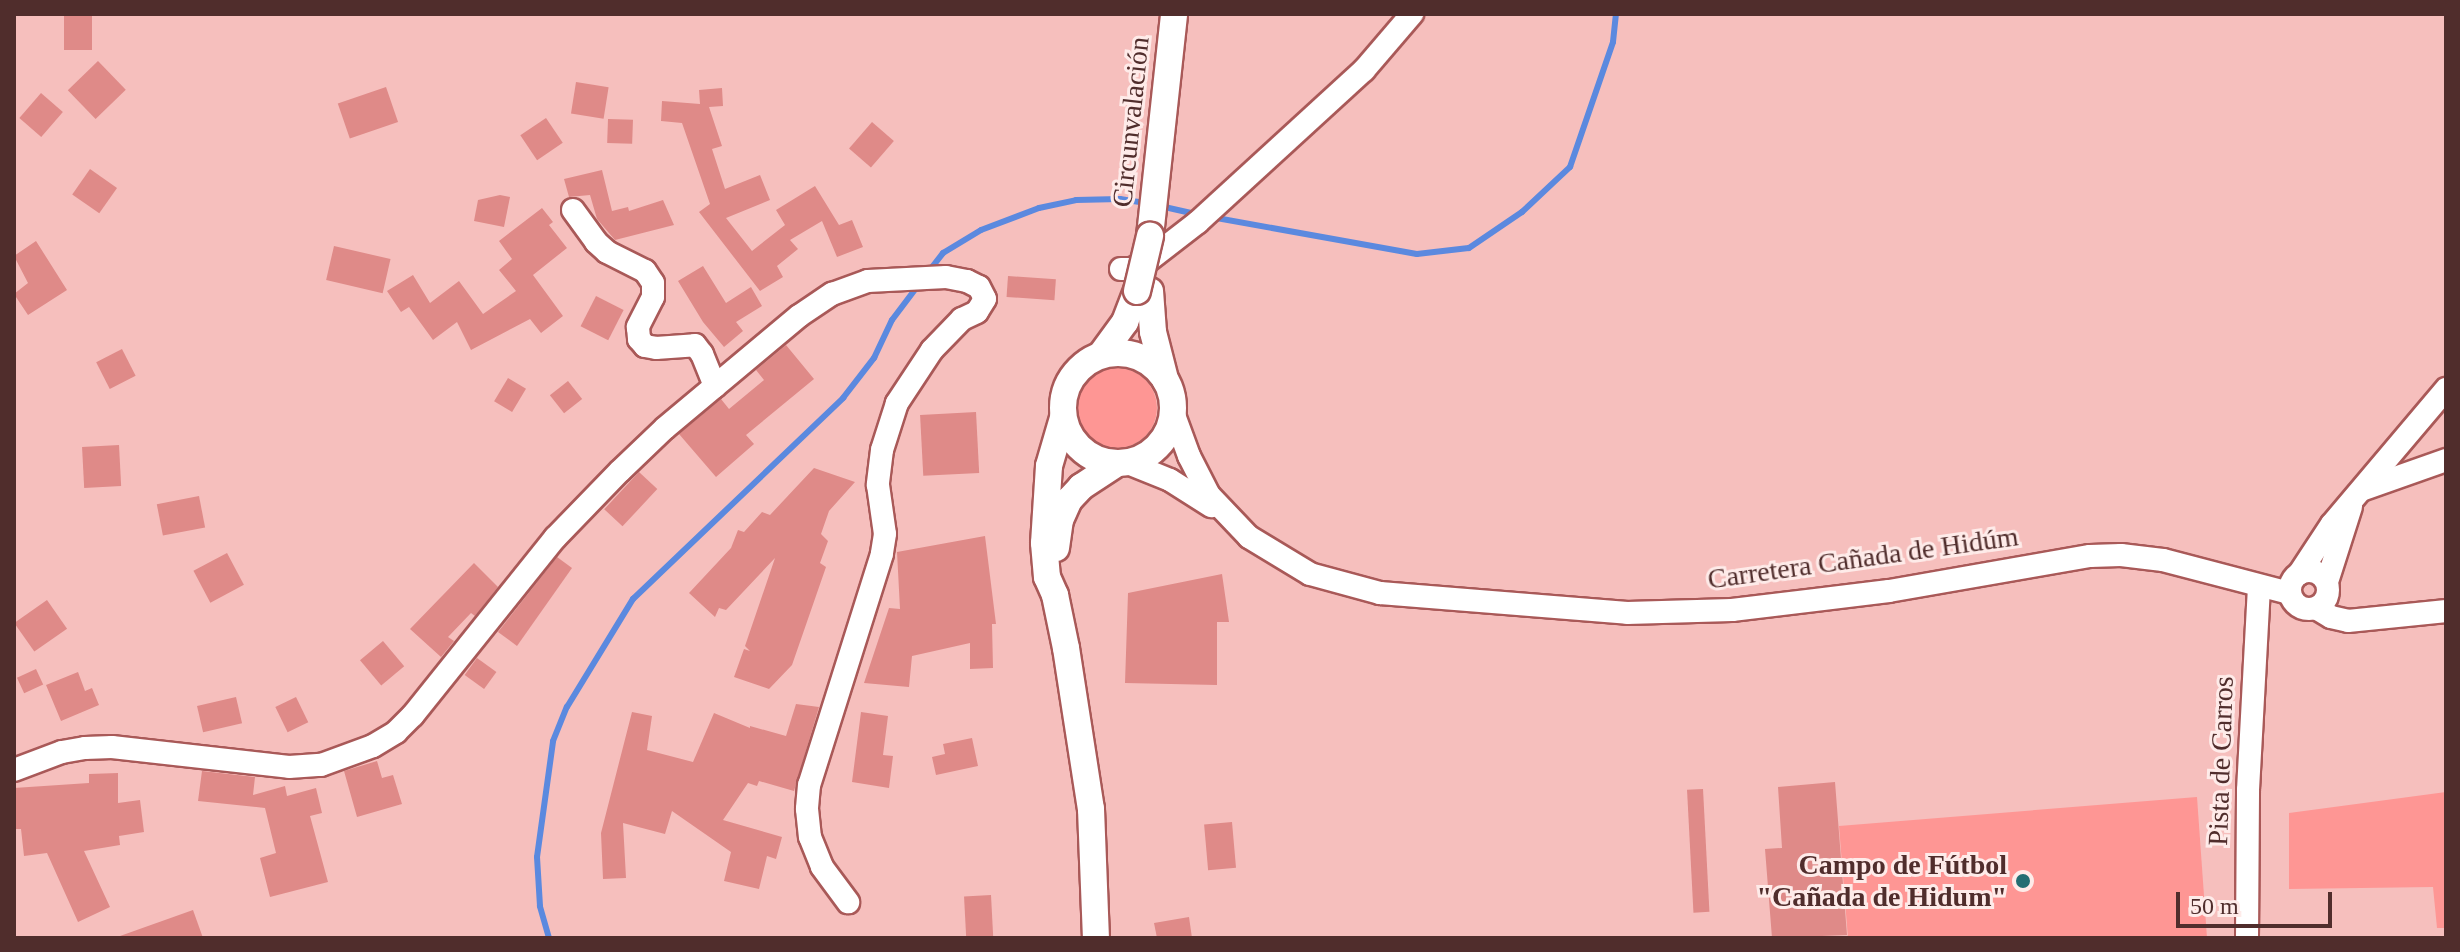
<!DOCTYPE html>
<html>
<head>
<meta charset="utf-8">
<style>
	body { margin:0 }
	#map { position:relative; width:2460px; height:952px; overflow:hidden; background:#f6bfbd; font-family:"Times New Roman",serif }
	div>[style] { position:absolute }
	.green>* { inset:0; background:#fe9694 }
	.round { border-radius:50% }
	.stream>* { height:6px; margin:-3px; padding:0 3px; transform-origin:3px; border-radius:3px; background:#5b89df }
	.building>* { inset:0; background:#df8a88; transform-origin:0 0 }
	.roads { filter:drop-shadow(2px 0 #a95958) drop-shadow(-2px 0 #a95958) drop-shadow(0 2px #a95958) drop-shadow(0 -2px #a95958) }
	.minor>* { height:22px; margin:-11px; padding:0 11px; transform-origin:11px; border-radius:11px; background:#fff }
	.minor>.ring { margin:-11px; padding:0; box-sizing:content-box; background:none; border:22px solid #fff; border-radius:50% }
	.major>* { height:26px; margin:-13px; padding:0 13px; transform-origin:13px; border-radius:13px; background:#fff }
	.major>.ring { margin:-13px; padding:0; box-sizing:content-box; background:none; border:26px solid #fff; border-radius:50% }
	.bridges { filter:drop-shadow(2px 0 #a95958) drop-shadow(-2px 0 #a95958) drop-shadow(0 2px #a95958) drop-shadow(0 -2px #a95958) }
	.major-bridge>* { height:26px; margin:-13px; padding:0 13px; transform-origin:13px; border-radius:13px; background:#fff }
	.dots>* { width:22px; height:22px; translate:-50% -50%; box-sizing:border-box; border:4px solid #feebe9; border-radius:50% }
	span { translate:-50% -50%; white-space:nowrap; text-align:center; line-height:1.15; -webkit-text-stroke:6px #feebe9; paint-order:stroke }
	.street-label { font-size:28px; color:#502d2c }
	.poi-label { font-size:28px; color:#502d2c; font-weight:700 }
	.right { translate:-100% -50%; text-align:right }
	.frame { position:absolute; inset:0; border:16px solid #502d2c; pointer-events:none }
	.scale { position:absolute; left:2176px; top:892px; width:156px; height:36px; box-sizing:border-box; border:4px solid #502d2c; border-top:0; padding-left:10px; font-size:24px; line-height:28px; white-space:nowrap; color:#502d2c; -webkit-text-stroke:6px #feebe9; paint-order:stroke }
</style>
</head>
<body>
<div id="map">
	<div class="green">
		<div class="round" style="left:1077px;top:368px;width:80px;height:80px"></div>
		<div style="clip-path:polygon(2446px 792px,2446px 928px,2437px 928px,2433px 887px,2289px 889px,2289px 813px)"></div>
		<div style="clip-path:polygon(2197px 797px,2207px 938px,1848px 938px,1839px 826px)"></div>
	</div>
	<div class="stream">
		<div style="left:1160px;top:206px;width:41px;rotate:12.7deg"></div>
		<div style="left:1211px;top:217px;width:209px;rotate:10.2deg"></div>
		<div style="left:1417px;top:254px;width:52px;rotate:-6.6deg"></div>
		<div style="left:1469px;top:248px;width:64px;rotate:-34.2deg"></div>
		<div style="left:1522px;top:212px;width:66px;rotate:-43.2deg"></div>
		<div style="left:1570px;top:167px;width:132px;rotate:-71deg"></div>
		<div style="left:1613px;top:42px;width:28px;rotate:-84deg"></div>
		<div style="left:929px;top:271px;width:23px;rotate:-52deg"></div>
		<div style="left:943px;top:253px;width:44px;rotate:-31.2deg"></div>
		<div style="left:981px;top:230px;width:62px;rotate:-20.8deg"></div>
		<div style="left:1039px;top:208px;width:38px;rotate:-12deg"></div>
		<div style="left:1076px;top:200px;width:44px;rotate:-1.3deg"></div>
		<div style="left:1120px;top:199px;width:25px;rotate:9deg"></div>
		<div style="left:549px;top:938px;width:33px;rotate:-106deg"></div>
		<div style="left:540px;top:906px;width:49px;rotate:-93.5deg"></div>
		<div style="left:537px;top:857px;width:117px;rotate:-82.1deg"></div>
		<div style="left:553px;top:741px;width:37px;rotate:-68deg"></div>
		<div style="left:567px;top:707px;width:127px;rotate:-58.6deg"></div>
		<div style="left:633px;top:599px;width:291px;rotate:-43.7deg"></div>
		<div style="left:843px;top:398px;width:51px;rotate:-52.2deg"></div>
		<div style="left:874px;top:358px;width:42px;rotate:-64.7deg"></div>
		<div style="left:892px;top:320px;width:46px;rotate:-52.9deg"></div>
	</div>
	<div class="building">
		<div style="left:64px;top:14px;width:28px;height:36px"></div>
		<div style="left:98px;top:61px;width:40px;height:42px;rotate:46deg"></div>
		<div style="left:576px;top:82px;width:33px;height:32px;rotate:9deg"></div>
		<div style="left:386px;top:87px;width:37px;height:51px;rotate:71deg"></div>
		<div style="clip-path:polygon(722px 88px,723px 106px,709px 107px,722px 146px,712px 149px,725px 189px,760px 175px,770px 200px,726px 218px,752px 251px,785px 225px,776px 210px,815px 186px,839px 225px,852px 220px,863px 247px,837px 257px,822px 221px,790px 240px,798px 249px,777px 266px,783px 277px,760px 291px,699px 212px,710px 204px,682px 123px,661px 121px,662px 101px,700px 104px,699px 90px)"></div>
		<div style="left:41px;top:93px;width:29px;height:33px;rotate:41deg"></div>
		<div style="left:546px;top:118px;width:30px;height:31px;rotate:56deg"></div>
		<div style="left:608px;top:119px;width:25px;height:24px;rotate:2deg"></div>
		<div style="left:872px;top:122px;width:29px;height:35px;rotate:41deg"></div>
		<div style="left:90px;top:169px;width:33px;height:31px;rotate:35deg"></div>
		<div style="clip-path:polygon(602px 170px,612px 211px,628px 207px,629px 211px,663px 200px,674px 225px,615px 240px,597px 219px,590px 195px,569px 197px,564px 179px)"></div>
		<div style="clip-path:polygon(500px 195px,510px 197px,504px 227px,474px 221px,478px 200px)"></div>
		<div style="clip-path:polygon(542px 208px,553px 222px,549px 225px,567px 248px,533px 275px,563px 316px,541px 333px,530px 319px,471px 350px,457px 322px,433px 340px,409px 307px,401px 312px,387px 291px,413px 275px,430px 303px,459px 281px,483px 314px,516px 291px,499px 270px,512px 259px,499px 241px)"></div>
		<div style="clip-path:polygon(36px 241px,67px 290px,28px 315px,14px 294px,28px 283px,14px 256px)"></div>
		<div style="left:334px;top:246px;width:58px;height:35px;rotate:13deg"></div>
		<div style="clip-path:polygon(703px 266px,726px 303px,751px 287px,762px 306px,736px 322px,743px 331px,724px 347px,703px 322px,678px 281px)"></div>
		<div style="left:1008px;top:276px;width:48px;height:21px;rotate:4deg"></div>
		<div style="left:596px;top:296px;width:31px;height:34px;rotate:27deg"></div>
		<div style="clip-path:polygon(786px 345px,814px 379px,746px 435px,754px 444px,716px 477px,679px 434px,721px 399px,729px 409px,764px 380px,756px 370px)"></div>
		<div style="left:122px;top:349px;width:30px;height:29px;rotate:63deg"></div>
		<div style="left:508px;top:378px;width:21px;height:27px;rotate:31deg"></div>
		<div style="left:568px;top:381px;width:23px;height:23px;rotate:52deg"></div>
		<div style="left:976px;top:412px;width:61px;height:56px;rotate:87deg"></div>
		<div style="left:119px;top:445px;width:41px;height:37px;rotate:87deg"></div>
		<div style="clip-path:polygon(814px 468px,855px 482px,829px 511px,821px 534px,828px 541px,820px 563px,826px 567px,792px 665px,769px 689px,734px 677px,744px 649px,750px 651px,745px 646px,775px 558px,726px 610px,719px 608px,715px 617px,689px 593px,731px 548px,738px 530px,744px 532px,762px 512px,770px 515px)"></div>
		<div style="left:639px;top:472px;width:25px;height:51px;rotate:43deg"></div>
		<div style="left:199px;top:496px;width:32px;height:43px;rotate:79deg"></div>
		<div style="clip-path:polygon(985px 536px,996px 624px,992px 624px,993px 668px,970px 669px,970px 643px,912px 656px,909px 687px,864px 683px,889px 608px,900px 609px,897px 552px)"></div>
		<div style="left:227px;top:553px;width:36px;height:38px;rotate:62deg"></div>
		<div style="clip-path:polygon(557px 557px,572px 568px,517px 646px,498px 632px)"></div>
		<div style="clip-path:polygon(474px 563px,498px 587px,475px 616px,471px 613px,448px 637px,454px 641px,441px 657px,410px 629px)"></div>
		<div style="clip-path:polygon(1222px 574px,1229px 622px,1217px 622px,1217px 685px,1125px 683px,1128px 593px)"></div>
		<div style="left:47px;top:600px;width:35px;height:40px;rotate:55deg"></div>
		<div style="left:383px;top:641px;width:33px;height:30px;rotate:50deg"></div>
		<div style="left:477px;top:658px;width:24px;height:21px;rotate:36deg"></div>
		<div style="left:36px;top:669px;width:17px;height:21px;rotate:65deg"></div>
		<div style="clip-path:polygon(78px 672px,85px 691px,92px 688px,99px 705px,61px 721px,46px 685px)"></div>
		<div style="left:236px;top:697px;width:27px;height:40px;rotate:77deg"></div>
		<div style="left:296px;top:697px;width:28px;height:23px;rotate:64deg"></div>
		<div style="clip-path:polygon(796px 704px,819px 707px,794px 791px,759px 781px,757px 786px,748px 783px,723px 820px,782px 837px,776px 859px,767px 856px,759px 889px,724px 881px,731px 852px,672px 811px,665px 834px,623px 823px,626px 878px,603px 879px,601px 833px,632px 712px,652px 716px,647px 750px,693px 762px,714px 713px,750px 728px,750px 726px,786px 736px)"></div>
		<div style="clip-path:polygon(861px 712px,888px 716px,883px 755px,893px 756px,889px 788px,852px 782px)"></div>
		<div style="clip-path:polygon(972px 738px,978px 766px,936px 775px,932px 757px,945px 754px,943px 744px)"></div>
		<div style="clip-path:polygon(377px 761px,382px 778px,393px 775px,402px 804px,357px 817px,344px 771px)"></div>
		<div style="clip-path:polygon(202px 771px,255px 777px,253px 795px,285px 786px,287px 796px,316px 788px,322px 813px,310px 816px,328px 882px,270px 897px,260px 858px,276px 853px,265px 808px,198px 801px)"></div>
		<div style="clip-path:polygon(118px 773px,118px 803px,140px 800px,144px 832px,119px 836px,120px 845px,84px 851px,110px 907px,78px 922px,47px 853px,24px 856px,21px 829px,14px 829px,14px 788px,89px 783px,89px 774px)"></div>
		<div style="clip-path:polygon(1835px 782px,1847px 935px,1772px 938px,1765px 849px,1782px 848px,1778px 787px)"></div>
		<div style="left:1703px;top:789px;width:123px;height:16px;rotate:87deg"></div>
		<div style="left:1232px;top:822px;width:46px;height:28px;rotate:85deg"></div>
		<div style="left:991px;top:895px;width:43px;height:27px;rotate:87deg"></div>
		<div style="clip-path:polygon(193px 910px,203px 938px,120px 938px,120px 936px)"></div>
		<div style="clip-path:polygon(1189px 917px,1192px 938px,1157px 938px,1154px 923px)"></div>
	</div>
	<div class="roads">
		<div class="minor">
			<div style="left:573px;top:210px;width:39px;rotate:54deg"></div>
			<div style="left:596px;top:242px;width:15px;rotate:42deg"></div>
			<div style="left:607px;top:252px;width:42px;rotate:26.6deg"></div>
			<div style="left:645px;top:271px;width:14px;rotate:56deg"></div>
			<div style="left:653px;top:283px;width:14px;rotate:90deg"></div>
			<div style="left:653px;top:297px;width:34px;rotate:117deg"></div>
			<div style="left:638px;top:327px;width:12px;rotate:85deg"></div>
			<div style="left:639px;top:339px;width:9px;rotate:49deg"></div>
			<div style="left:645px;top:346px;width:11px;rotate:10deg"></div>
			<div style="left:656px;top:348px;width:39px;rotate:-4deg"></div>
			<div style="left:695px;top:345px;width:11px;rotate:52deg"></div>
			<div style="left:702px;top:354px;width:35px;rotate:68deg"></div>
			<div style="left:1121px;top:269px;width:11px"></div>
			<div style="left:1132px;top:269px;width:14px;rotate:-25deg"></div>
			<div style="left:1145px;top:263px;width:67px;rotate:-37.7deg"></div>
			<div style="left:1198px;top:222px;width:225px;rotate:-42.5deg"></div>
			<div style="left:1364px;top:70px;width:74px;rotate:-49.4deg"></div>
			<div style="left:1174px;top:415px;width:44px;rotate:69.9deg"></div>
			<div style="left:1189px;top:456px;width:44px;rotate:62.9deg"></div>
			<div style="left:1209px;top:495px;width:58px;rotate:46.4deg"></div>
			<div style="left:1249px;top:537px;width:71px;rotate:31.2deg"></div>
			<div style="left:1310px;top:574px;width:73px;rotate:15.2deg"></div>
			<div style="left:1380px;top:593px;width:248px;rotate:4.6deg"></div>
			<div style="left:1627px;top:613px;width:105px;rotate:-1.6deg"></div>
			<div style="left:1732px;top:610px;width:158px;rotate:-6.9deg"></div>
			<div style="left:1889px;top:591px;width:204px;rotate:-9.9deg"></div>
			<div style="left:2090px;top:556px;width:31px;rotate:-2deg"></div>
			<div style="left:2121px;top:555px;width:42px;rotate:6.8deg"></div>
			<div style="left:2163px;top:560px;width:131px;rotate:14.6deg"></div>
			<div style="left:1128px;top:463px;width:45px;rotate:22deg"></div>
			<div style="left:1170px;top:480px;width:49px;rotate:32.4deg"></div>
			<div style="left:2364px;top:489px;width:87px;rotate:-19.5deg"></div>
			<div class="ring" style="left:2290px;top:571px;width:16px;height:16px"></div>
			<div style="left:2299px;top:574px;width:60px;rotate:-56.6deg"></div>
			<div style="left:2332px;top:524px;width:177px;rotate:-49.8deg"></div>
			<div style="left:2327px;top:582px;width:79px;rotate:-72.3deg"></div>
			<div style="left:2316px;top:608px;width:17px;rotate:31deg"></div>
			<div style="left:2331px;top:617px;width:17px;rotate:13deg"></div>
			<div style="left:2348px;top:621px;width:99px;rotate:-5.8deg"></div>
			<div style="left:14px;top:770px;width:51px;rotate:-20.6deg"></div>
			<div style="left:62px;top:752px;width:23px;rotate:-10deg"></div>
			<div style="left:85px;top:748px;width:27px;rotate:-2deg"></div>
			<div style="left:112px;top:747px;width:178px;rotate:6.4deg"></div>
			<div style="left:289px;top:767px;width:32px;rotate:-4deg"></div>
			<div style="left:321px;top:765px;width:55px;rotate:-20.1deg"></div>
			<div style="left:373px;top:746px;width:27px;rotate:-31deg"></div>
			<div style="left:396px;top:732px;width:24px;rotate:-45deg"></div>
			<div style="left:413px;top:715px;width:227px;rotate:-51.3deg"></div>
			<div style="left:555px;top:538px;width:93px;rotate:-45.9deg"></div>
			<div style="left:620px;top:471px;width:62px;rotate:-43.7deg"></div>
			<div style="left:665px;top:428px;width:175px;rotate:-39.9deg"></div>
			<div style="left:799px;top:316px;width:40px;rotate:-34deg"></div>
			<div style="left:832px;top:294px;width:38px;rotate:-20deg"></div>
			<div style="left:868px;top:281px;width:78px;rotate:-2.9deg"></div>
			<div style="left:946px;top:277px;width:21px;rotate:11deg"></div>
			<div style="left:967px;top:281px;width:13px;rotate:27deg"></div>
			<div style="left:979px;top:287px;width:13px;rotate:63deg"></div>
			<div style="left:985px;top:299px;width:15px;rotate:122deg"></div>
			<div style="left:977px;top:312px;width:17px;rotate:155deg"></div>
			<div style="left:962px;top:319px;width:43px;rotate:134.1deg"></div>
			<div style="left:932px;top:350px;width:64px;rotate:123.4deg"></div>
			<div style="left:897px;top:403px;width:49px;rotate:107.7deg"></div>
			<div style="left:882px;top:450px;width:35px;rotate:97deg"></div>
			<div style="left:878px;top:485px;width:49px;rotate:81.9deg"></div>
			<div style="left:885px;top:534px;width:20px;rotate:99deg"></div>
			<div style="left:882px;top:554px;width:242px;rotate:107.5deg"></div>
			<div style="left:809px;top:785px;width:24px;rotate:95deg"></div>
			<div style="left:807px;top:809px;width:28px;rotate:84deg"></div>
			<div style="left:810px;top:837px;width:32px;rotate:68deg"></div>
			<div style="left:822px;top:867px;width:44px;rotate:53.4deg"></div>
			<div style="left:2247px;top:938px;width:148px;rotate:-89.6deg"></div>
			<div style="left:2248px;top:790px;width:204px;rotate:-86.9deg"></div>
		</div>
		<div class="major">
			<div style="left:1150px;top:236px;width:223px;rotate:-83.8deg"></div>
			<div style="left:1150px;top:291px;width:41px;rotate:85.8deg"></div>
			<div style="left:1153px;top:332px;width:49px;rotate:75.7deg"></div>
			<div class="ring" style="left:1063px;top:353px;width:84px;height:84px"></div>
			<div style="left:1101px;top:355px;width:41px;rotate:-54deg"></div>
			<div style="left:1125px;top:322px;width:33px;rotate:-69deg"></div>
			<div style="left:1063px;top:418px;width:50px;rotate:106.3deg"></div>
			<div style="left:1049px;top:466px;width:77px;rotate:93.7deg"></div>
			<div style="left:1044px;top:543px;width:34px;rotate:85deg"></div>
			<div style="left:1047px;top:577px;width:20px;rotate:66deg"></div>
			<div style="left:1055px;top:595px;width:54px;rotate:78.3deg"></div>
			<div style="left:1066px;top:648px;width:163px;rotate:81.2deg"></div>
			<div style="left:1091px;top:809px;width:129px;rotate:87.8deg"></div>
			<div style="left:1056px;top:548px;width:28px;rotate:-82deg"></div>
			<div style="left:1060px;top:520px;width:22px;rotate:-66deg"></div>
			<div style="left:1069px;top:500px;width:18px;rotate:-47deg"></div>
			<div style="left:1081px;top:487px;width:42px;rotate:-33.3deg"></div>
		</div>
	</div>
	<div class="bridges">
		<div class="major-bridge">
			<div style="left:1137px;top:291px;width:57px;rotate:-76.7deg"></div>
		</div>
	</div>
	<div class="dots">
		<div style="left:2023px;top:881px;background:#236e73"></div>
	</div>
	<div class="street-label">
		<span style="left:1131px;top:122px;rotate:-84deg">Circunvalación</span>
		<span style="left:1863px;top:558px;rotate:-8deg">Carretera Cañada de Hidúm</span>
		<span style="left:2221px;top:761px;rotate:-88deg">Pista de Carros</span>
	</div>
	<div class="poi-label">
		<span class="right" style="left:2007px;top:881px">Campo de Fútbol<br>"Cañada de Hidum"</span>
	</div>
	<div class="frame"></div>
	<div class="scale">50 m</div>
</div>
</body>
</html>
